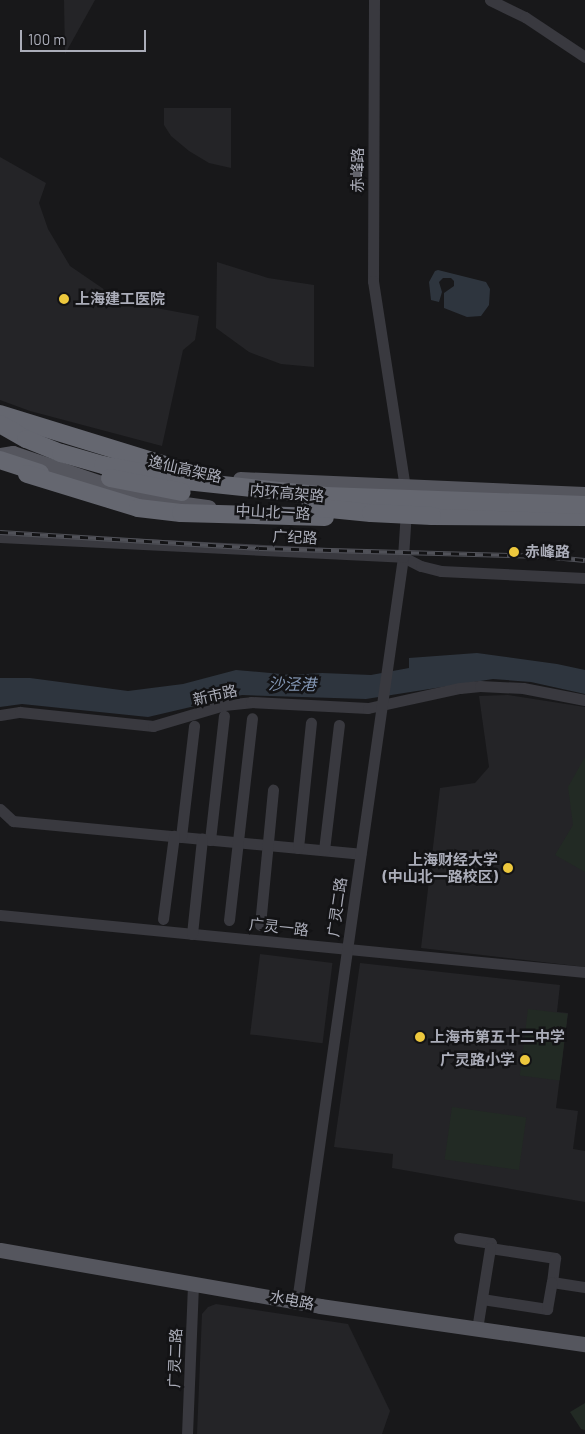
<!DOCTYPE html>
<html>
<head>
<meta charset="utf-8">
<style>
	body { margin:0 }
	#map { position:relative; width:585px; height:1434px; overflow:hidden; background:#18181a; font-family:Barlow,"Noto Sans SC",sans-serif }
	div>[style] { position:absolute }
	.built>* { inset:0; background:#242427; transform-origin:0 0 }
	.green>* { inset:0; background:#222a24; transform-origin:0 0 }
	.water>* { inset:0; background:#2e353e }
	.minor>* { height:11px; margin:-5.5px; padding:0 5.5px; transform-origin:5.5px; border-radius:5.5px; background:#39393f }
	.major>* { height:15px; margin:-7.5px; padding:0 7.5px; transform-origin:7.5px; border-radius:7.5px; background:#55565e }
	.highway>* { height:18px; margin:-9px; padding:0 9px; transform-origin:9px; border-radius:9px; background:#656770 }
	.rail>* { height:4.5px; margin-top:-2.25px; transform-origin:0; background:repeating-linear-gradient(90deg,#131315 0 8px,#505158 0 16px); box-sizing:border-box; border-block:1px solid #505158 }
	.highway-bridge>* { height:18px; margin:-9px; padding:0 9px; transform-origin:9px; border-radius:9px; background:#656770 }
	.dots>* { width:14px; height:14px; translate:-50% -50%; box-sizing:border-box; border:2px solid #131315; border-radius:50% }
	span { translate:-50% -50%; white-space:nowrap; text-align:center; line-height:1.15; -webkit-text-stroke:5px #131315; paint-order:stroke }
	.street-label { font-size:15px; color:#abadb9 }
	.poi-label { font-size:15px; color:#abadb9; font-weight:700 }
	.left { translate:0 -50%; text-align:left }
	.right { translate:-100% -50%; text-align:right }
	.water-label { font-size:16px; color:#8396b3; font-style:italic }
	.scale { position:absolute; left:20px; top:30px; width:126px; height:22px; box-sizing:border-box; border:2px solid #abadb9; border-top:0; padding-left:6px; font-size:15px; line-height:18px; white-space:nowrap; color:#abadb9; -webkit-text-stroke:4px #131315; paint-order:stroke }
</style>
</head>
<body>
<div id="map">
	<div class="built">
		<div style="clip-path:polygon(64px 0,95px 0,65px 54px)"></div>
		<div style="clip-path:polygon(164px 108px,231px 108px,231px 168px,209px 163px,189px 151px,171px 136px,164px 125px)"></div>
		<div style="clip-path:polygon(0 157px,46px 183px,39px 203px,48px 229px,70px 266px,105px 290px,151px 307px,199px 316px,195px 340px,183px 350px,162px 446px,30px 411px,0 400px)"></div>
		<div style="clip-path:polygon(217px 262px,268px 278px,314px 285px,314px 367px,281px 364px,249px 352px,216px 328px)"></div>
		<div style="clip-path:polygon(508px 695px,585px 707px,585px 967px,421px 948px,440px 788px,475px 783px,489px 767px,479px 696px)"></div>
		<div style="left:260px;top:954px;width:73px;height:81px;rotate:7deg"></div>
		<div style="clip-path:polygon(360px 963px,560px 985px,557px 1012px,568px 1013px,556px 1108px,578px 1111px,573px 1149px,585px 1151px,585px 1202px,392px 1168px,393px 1154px,334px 1147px)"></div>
		<div style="clip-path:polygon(216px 1304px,348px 1324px,390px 1411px,382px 1434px,197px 1434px,202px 1314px,208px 1307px)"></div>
	</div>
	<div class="green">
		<div style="clip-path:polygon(585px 757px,585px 872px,555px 855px,573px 825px,568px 787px)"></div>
		<div style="left:528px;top:1009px;width:40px;height:67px;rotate:7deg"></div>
		<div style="left:452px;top:1107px;width:75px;height:53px;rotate:8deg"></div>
		<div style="clip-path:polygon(585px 1403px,585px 1430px,581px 1429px,570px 1412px)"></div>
	</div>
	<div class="water">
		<div style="clip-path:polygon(438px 270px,486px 282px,490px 289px,489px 305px,481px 316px,467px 317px,444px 308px,444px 293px,454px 286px,454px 281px,451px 278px,443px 278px,439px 282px,442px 292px,439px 302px,431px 300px,429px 282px,435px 271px)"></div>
		<div style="clip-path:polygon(477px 653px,557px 664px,585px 670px,585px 694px,531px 682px,493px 679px,366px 699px,242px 695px,148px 717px,22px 704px,0 707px,0 678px,30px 678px,128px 691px,183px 684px,236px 670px,292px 675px,322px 673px,371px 675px,409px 668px,409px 658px)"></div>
	</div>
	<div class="minor">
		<div style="left:374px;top:0;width:281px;rotate:90.2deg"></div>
		<div style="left:373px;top:281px;width:216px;rotate:81.2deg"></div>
		<div style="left:490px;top:0;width:39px;rotate:26deg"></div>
		<div style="left:525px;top:17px;width:72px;rotate:33.7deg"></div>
		<div style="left:0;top:537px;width:403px;rotate:2.8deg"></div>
		<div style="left:403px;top:557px;width:20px;rotate:27deg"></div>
		<div style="left:421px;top:566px;width:21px;rotate:14deg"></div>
		<div style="left:441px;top:571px;width:144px;rotate:2.8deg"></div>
		<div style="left:0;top:715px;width:20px;rotate:-9deg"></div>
		<div style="left:20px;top:712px;width:134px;rotate:6deg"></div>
		<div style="left:153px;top:726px;width:74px;rotate:-16.5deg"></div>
		<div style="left:224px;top:705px;width:27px;rotate:-6deg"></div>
		<div style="left:251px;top:702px;width:117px;rotate:2.9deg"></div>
		<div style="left:368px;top:708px;width:94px;rotate:-12.3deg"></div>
		<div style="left:460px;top:688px;width:20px;rotate:-6deg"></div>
		<div style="left:480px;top:686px;width:43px;rotate:2.7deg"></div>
		<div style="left:523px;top:688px;width:63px;rotate:11deg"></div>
		<div style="left:0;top:809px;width:18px;rotate:43deg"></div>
		<div style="left:13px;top:821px;width:349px;rotate:5.4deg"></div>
		<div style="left:181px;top:837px;width:112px;rotate:-83.3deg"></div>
		<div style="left:210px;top:840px;width:125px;rotate:-83.6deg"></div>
		<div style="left:298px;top:848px;width:126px;rotate:-84.1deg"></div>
		<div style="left:324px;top:850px;width:126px;rotate:-83.2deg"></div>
		<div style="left:0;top:915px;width:588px;rotate:5.57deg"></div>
		<div style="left:163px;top:919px;width:84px;rotate:-82.5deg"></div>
		<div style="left:229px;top:920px;width:203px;rotate:-83.5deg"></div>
		<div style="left:260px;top:925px;width:136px;rotate:-84.5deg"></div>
		<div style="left:192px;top:934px;width:96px;rotate:-84deg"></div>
		<div style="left:459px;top:1238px;width:32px;rotate:9deg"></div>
		<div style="left:491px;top:1243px;width:5px;rotate:101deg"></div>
		<div style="left:490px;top:1248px;width:66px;rotate:8.7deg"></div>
		<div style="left:555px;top:1258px;width:24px;rotate:97deg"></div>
		<div style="left:552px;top:1282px;width:33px;rotate:9deg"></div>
		<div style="left:482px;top:1299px;width:66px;rotate:8.7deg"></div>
		<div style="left:547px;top:1309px;width:27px;rotate:-80deg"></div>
		<div style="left:297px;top:1301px;width:752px;rotate:-81.89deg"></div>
		<div style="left:403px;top:557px;width:47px;rotate:-86.3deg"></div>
		<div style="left:477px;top:1329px;width:82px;rotate:-80.9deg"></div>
		<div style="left:187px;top:1434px;width:151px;rotate:-87.7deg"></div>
	</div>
	<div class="major">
		<div style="left:0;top:455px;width:13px;rotate:-9deg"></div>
		<div style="left:13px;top:453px;width:143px;rotate:18.8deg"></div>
		<div style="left:148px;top:499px;width:61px;rotate:7.6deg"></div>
		<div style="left:240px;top:479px;width:345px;rotate:2.5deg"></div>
		<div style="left:0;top:1250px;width:325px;rotate:9.9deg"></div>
		<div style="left:320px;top:1306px;width:268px;rotate:8.2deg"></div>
	</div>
	<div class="highway">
		<div style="left:432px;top:516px;width:153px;rotate:0.4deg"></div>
	</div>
	<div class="rail">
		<div style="left:0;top:532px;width:259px;rotate:3.5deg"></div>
		<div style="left:259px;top:548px;width:284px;rotate:1.6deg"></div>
		<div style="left:543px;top:556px;width:42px;rotate:5.4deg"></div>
	</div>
	<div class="highway-bridge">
		<div style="left:0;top:414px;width:179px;rotate:17.2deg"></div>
		<div style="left:0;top:424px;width:30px;rotate:30deg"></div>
		<div style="left:26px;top:439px;width:38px;rotate:22deg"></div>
		<div style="left:61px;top:453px;width:44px;rotate:15.9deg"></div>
		<div style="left:103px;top:465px;width:85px;rotate:10.9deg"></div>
		<div style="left:186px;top:481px;width:141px;rotate:6.1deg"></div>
		<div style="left:326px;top:496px;width:259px;rotate:2deg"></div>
		<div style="left:0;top:460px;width:42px;rotate:18deg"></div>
		<div style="left:27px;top:474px;width:116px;rotate:17deg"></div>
		<div style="left:138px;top:508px;width:43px;rotate:6.6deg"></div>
		<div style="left:181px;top:513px;width:144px;rotate:1.6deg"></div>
		<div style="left:110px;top:478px;width:73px;rotate:11deg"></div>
		<div style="left:310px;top:507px;width:61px;rotate:5.6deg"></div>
		<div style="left:371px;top:513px;width:61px;rotate:2.8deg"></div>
	</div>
	<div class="dots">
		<div style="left:64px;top:299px;background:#edc83d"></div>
		<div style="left:514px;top:552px;background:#edc83d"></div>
		<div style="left:508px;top:868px;background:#edc83d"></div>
		<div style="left:420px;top:1037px;background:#edc83d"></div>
		<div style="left:525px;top:1060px;background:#edc83d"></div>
	</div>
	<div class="street-label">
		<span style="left:358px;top:170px;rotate:-90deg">赤峰路</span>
		<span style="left:185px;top:469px;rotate:13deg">逸仙高架路</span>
		<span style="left:287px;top:493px;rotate:5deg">内环高架路</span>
		<span style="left:273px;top:512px;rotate:3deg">中山北一路</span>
		<span style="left:295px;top:537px;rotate:3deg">广纪路</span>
		<span style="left:215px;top:695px;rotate:-13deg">新市路</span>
		<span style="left:337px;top:907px;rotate:-82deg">广灵二路</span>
		<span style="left:279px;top:927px;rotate:6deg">广灵一路</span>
		<span style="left:292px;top:1300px;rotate:11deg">水电路</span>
		<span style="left:175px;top:1358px;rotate:-88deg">广灵二路</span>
	</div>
	<div class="poi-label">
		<span class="left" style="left:75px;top:299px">上海建工医院</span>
		<span class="left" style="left:525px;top:552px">赤峰路</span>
		<span class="right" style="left:498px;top:868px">上海财经大学<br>(中山北一路校区)</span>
		<span class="left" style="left:430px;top:1037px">上海市第五十二中学</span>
		<span class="right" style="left:515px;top:1060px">广灵路小学</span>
	</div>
	<div class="water-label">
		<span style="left:292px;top:684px;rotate:1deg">沙泾港</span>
	</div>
	<div class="scale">100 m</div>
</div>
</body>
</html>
